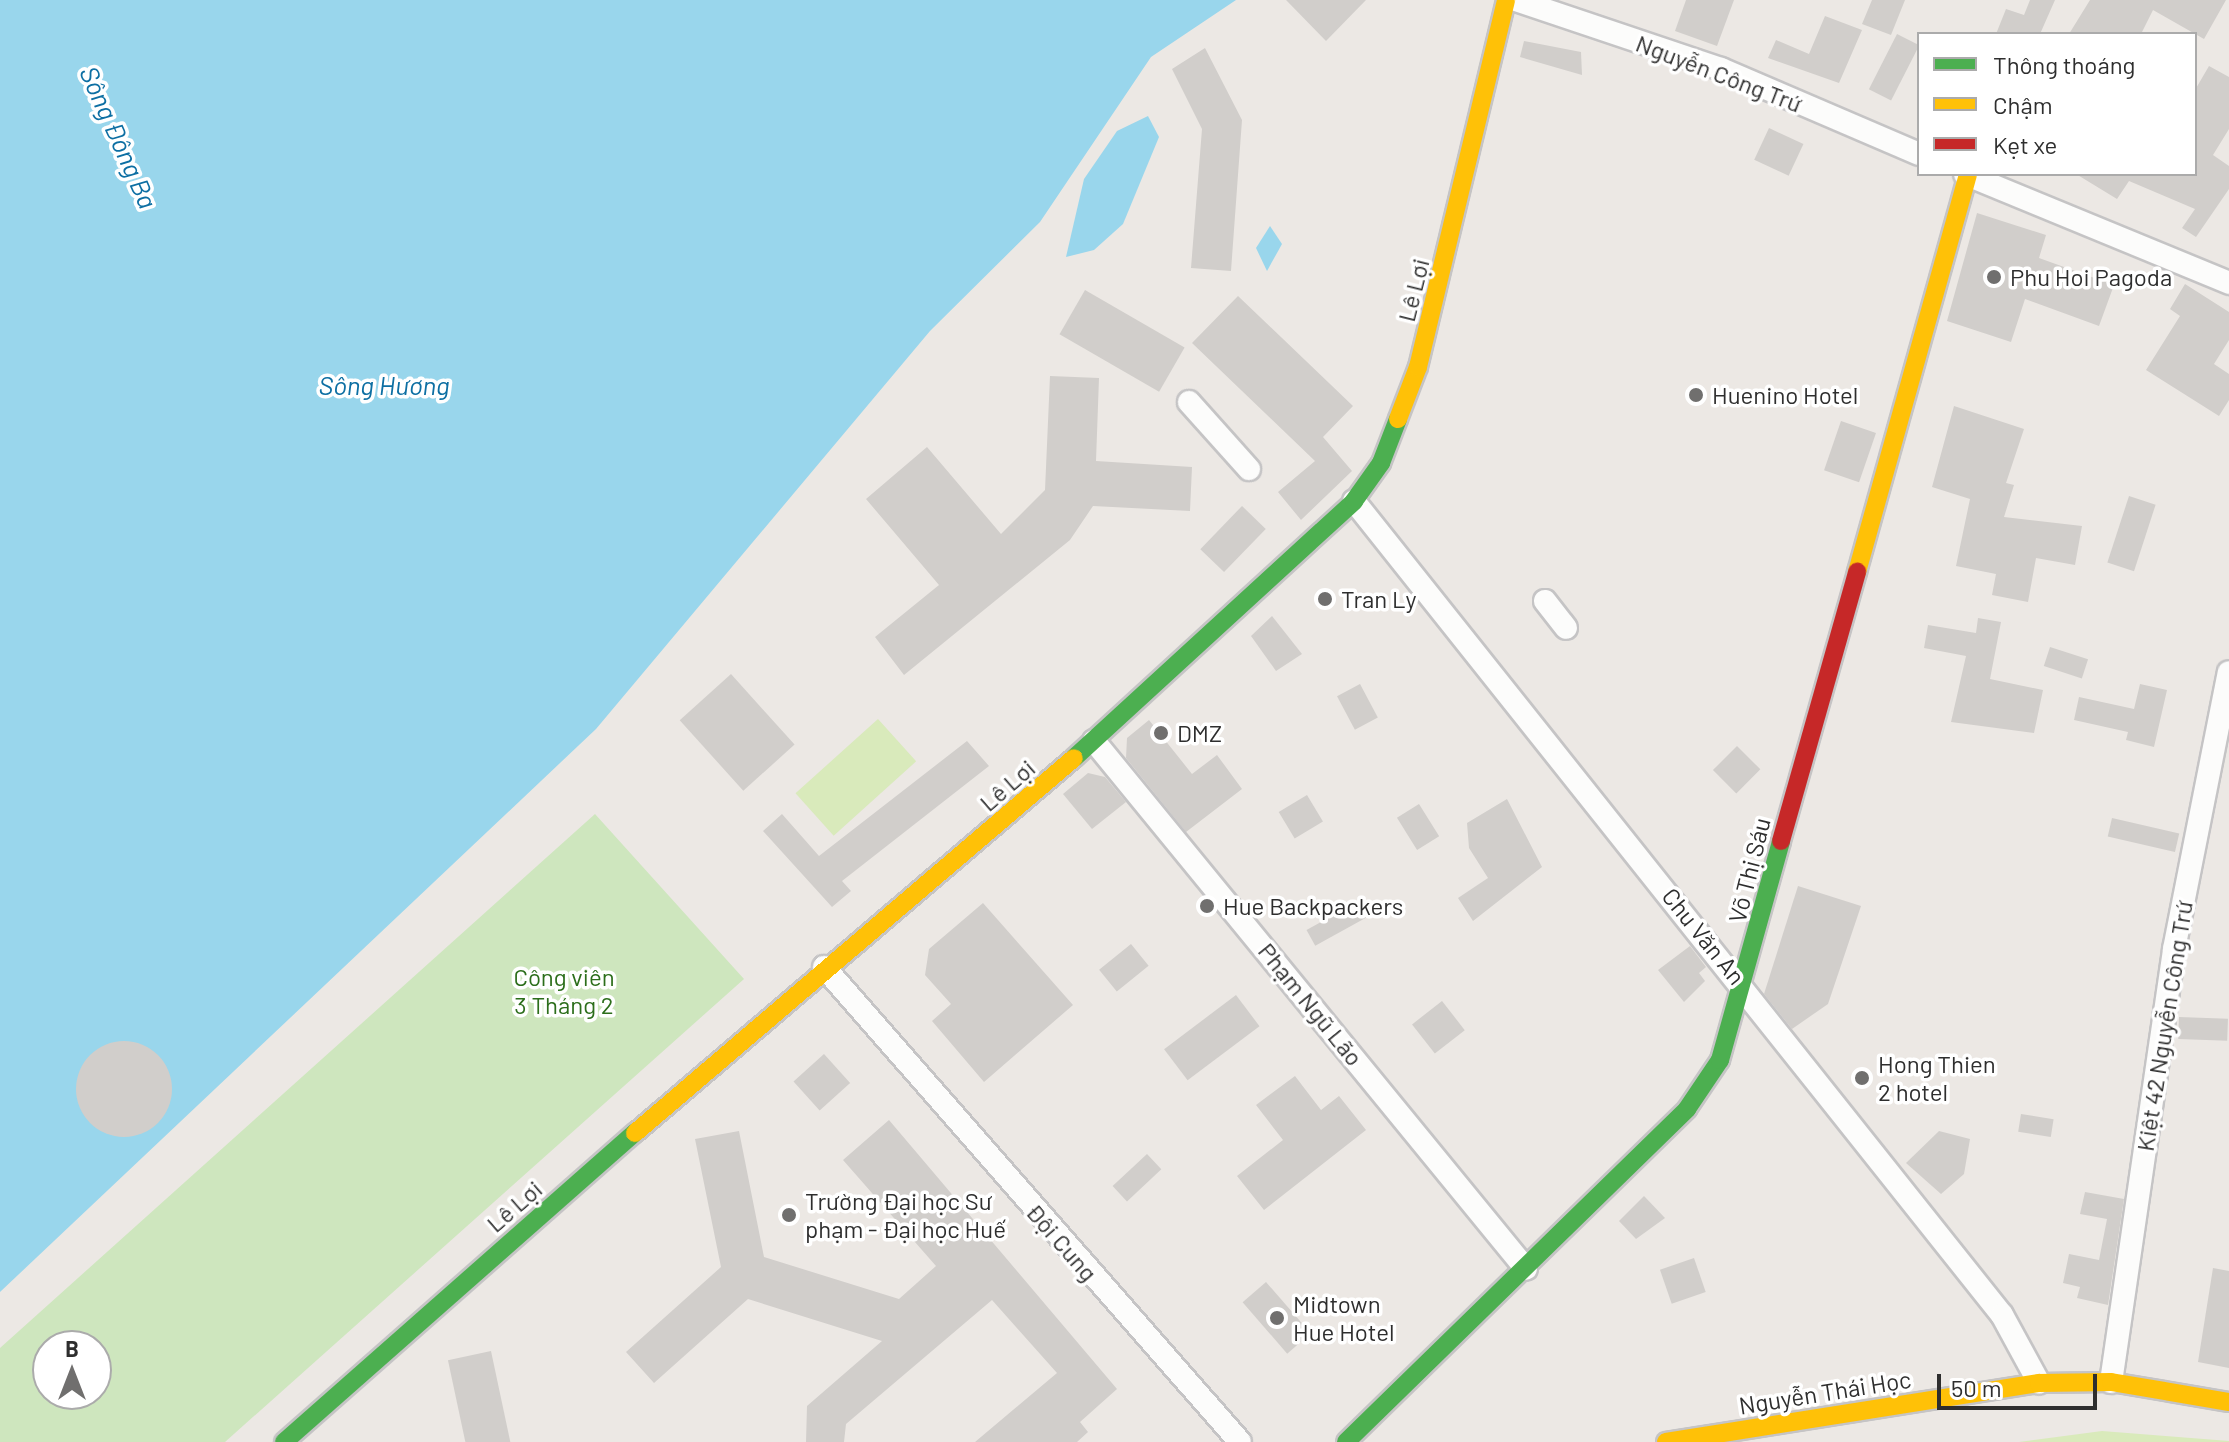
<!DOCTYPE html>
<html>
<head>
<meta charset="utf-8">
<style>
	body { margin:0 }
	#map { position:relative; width:2229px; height:1442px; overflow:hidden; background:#ece8e4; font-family:Barlow,sans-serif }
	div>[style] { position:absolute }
	.green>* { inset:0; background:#cee6be }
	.pitch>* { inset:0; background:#d9eabb; transform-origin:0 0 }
	.water>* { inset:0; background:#99d6ec }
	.building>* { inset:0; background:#d1cecb; transform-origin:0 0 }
	.round { border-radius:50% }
	.roads { filter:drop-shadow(2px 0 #c5c4c5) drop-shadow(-2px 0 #c5c4c5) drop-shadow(0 2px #c5c4c5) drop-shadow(0 -2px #c5c4c5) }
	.street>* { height:22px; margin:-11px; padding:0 11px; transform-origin:11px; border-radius:11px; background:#fcfcfb }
	.fast>* { height:18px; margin:-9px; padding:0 9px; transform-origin:9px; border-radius:9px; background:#4caf50 }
	.slow>* { height:18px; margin:-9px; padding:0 9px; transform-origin:9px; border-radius:9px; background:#ffc107 }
	.jam>* { height:18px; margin:-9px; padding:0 9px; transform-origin:9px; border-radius:9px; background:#c62828 }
	.dots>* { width:22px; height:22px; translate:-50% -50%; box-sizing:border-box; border:4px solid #fff; border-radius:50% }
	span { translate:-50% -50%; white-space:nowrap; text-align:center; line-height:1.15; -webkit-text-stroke:7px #fff; paint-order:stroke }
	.street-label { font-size:24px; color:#2e2e2e }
	.poi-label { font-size:24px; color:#2e2e2e }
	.left { translate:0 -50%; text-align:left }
	.park-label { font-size:24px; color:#2c6e1b }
	.water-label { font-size:26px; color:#0d6fa3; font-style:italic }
	.legend { position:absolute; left:1917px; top:32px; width:280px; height:144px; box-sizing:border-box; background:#fff; border:2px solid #ababab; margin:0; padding:10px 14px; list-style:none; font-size:24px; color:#2e2e2e }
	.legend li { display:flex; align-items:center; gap:16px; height:40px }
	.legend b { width:40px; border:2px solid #ababab }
	.north { position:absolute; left:32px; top:1330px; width:80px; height:80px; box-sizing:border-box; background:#fff; border:2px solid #ababab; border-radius:50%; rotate:0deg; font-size:22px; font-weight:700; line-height:32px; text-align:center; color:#2e2e2e }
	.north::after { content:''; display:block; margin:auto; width:28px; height:36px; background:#706f6e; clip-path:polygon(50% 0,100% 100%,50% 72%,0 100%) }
	.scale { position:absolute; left:1937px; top:1374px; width:160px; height:36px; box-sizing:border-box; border:4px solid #2e2e2e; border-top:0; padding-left:10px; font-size:24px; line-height:28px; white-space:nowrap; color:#2e2e2e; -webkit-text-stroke:6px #fff; paint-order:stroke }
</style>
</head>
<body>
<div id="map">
	<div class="green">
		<div style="clip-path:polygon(evenodd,595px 814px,744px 979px,225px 1442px,0 1442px,0 1348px,595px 814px,48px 1346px,96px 1346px,96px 1394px,48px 1394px,48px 1346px)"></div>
	</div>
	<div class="pitch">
		<div style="left:878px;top:719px;width:57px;height:111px;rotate:48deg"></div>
		<div style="clip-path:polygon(2102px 1431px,2229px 1441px,2229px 1442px,2019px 1442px)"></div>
	</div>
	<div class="water">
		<div style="clip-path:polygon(0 0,1236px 0,1151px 57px,1040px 222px,930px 331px,596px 729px,0 1292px)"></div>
		<div style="clip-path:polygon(1148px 116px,1159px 137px,1123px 224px,1094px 250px,1066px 257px,1084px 179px,1117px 131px)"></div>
		<div style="clip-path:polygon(1270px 226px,1282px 244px,1267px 271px,1256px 248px)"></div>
	</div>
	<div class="building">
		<div style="clip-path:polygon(1286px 0,1366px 0,1326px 41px)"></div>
		<div style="clip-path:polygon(1686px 0,1734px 0,1717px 46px,1675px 31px)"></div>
		<div style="clip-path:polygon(1872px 0,1905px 0,1891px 35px,1862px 24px)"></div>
		<div style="clip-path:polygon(2030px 0,2055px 0,2040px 34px,1996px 34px,2006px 9px,2024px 15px)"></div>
		<div style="clip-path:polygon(2090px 0,2226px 0,2204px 39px,2153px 10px,2141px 34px,2069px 34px)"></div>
		<div style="clip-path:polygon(1825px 16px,1862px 30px,1839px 83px,1768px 58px,1776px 40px,1809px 54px)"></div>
		<div style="left:1897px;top:34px;width:25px;height:62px;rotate:27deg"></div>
		<div style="clip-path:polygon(1524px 41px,1581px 52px,1582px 75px,1520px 57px)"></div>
		<div style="clip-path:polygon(1205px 48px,1242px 120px,1231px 271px,1191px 268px,1202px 129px,1172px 69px)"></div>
		<div style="clip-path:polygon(2209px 66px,2229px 77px,2229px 129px,2213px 155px,2229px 166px,2229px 189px,2196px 237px,2182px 228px,2195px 209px,2129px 181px,2117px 199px,2076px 174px,2195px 174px,2195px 90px)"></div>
		<div style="left:1769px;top:128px;width:38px;height:35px;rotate:25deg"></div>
		<div style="clip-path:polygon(1977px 213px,2046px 235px,2039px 258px,2114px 285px,2099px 326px,2025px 299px,2011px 342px,1947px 321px)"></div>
		<div style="clip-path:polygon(2185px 284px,2229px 312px,2229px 340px,2214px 364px,2229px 374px,2229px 400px,2219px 416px,2146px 370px,2180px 316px,2170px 309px)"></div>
		<div style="left:1085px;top:290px;width:115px;height:51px;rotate:30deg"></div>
		<div style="clip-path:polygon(1238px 296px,1353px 406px,1323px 437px,1352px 471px,1301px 520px,1278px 492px,1315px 461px,1192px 343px)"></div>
		<div style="clip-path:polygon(1050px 376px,1099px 378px,1096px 461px,1192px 467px,1190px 511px,1093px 506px,1070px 540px,904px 675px,875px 637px,939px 585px,866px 499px,927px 447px,1001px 534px,1045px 490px)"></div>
		<div style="clip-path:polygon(1954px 406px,2024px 429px,2006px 483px,2014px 485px,2004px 517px,2082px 526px,2075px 565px,2036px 558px,2028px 602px,1992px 595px,1996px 574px,1956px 566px,1970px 499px,1932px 487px)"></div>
		<div style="left:1841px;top:421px;width:37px;height:52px;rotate:19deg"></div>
		<div style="left:2129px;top:496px;width:28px;height:70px;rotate:18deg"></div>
		<div style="left:1242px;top:506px;width:33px;height:60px;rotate:44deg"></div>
		<div style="clip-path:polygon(1272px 616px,1302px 654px,1276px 671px,1251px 636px)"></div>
		<div style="clip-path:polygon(1978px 618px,2001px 622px,1990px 679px,2043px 690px,2034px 733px,1951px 722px,1966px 656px,1924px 648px,1928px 625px,1976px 633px)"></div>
		<div style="left:2050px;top:647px;width:40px;height:20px;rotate:18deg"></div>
		<div style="left:731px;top:674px;width:95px;height:69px;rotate:48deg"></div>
		<div style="left:1360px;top:684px;width:38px;height:26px;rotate:62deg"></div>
		<div style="clip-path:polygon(2140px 684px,2167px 690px,2154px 747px,2126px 740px,2128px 732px,2074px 720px,2079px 697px,2134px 709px)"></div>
		<div style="clip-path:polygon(1149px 720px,1192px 774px,1217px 755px,1242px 789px,1186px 832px,1126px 758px,1127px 738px)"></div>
		<div style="clip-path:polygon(967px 741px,989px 766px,842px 881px,851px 891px,832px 907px,763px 831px,782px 814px,819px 856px)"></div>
		<div style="left:1737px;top:746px;width:33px;height:34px;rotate:45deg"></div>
		<div style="clip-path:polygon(1088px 773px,1105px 777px,1126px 802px,1092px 829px,1063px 794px)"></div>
		<div style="left:1307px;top:795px;width:31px;height:33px;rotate:59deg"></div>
		<div style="clip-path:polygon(1507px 799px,1542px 867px,1473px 921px,1458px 898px,1488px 878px,1469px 848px,1467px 823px)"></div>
		<div style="left:1419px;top:804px;width:38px;height:26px;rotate:58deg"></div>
		<div style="left:2112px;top:818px;width:69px;height:19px;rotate:13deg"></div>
		<div style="clip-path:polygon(1798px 886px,1861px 906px,1828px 1004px,1792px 1029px,1764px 994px)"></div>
		<div style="left:1359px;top:901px;width:18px;height:60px;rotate:61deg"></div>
		<div style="clip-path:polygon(983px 903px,1073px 1005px,984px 1082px,932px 1021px,951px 1004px,925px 975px,929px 949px)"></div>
		<div style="left:1131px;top:944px;width:28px;height:41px;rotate:51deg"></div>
		<div style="clip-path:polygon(1690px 946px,1706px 967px,1699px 973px,1705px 981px,1684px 1002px,1658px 970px)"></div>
		<div style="left:1236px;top:995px;width:39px;height:90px;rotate:53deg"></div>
		<div style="left:1442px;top:1001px;width:37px;height:38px;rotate:52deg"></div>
		<div style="left:2179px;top:1017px;width:49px;height:22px;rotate:2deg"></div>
		<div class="round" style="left:76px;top:1041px;width:96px;height:96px"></div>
		<div style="left:824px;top:1054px;width:39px;height:41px;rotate:48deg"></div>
		<div style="clip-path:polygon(1295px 1076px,1321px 1110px,1339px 1096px,1366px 1130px,1264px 1210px,1237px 1176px,1283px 1140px,1256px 1105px)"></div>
		<div style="left:2021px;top:1114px;width:33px;height:18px;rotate:9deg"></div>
		<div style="clip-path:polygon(889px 1120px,1117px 1389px,1080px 1422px,1088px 1432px,1077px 1442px,975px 1442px,1057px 1373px,992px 1300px,846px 1424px,844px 1442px,806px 1442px,807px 1406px,882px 1341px,748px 1299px,654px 1383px,626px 1352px,721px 1267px,695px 1139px,739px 1131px,764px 1257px,899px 1299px,936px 1266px,843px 1160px)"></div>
		<div style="clip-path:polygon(1939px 1131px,1970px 1139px,1964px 1174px,1941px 1194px,1906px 1163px)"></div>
		<div style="left:1147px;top:1154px;width:21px;height:47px;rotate:47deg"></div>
		<div style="clip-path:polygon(2085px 1192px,2124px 1199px,2108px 1305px,2077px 1298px,2080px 1287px,2063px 1283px,2069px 1254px,2099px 1260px,2107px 1219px,2080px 1214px)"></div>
		<div style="clip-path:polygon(1644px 1196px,1665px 1218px,1636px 1239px,1619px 1221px)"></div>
		<div style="left:1694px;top:1258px;width:36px;height:36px;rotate:71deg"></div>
		<div style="clip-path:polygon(2213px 1268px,2229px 1271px,2229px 1368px,2198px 1362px)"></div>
		<div style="left:1266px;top:1282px;width:68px;height:31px;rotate:49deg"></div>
		<div style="left:491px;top:1351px;width:93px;height:44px;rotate:78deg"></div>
	</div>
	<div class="roads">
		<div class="street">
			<div style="left:1516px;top:0;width:216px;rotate:18.6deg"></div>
			<div style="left:1721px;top:69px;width:215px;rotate:23.2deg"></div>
			<div style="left:1965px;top:174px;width:286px;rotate:22.4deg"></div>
			<div style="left:1189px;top:402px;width:90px;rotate:48.2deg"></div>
			<div style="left:1354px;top:501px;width:1040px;rotate:51.48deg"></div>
			<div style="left:2002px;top:1315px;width:77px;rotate:61.4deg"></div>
			<div style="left:1545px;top:601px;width:34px;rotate:52deg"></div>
			<div style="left:1094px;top:741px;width:682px;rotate:50.71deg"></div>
			<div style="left:824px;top:967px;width:631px;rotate:48.79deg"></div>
			<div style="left:2111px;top:1382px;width:438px;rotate:-81.7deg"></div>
			<div style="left:2174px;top:949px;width:282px;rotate:-78.8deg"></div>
		</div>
		<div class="fast">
			<div style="left:1074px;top:758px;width:380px;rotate:-42.5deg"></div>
			<div style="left:1354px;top:501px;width:47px;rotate:-54.6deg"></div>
			<div style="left:1381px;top:463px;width:47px;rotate:-68.9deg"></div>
			<div style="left:284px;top:1442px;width:468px;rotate:-41.4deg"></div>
			<div style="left:1346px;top:1442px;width:477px;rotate:-44.3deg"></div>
			<div style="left:1687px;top:1109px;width:59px;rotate:-56deg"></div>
			<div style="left:1720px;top:1060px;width:227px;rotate:-74.4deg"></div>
		</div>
		<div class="slow">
			<div style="left:1398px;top:419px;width:56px;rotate:-69deg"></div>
			<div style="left:1418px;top:367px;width:377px;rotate:-76.5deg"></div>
			<div style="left:1857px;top:572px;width:412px;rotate:-74.4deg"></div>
			<div style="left:635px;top:1133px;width:577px;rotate:-40.5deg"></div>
			<div style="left:1666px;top:1442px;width:378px;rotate:-9deg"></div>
			<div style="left:2039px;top:1383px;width:72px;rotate:-0.8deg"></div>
			<div style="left:2111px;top:1382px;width:120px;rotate:9.6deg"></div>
		</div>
		<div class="jam">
			<div style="left:1781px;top:841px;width:280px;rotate:-74.2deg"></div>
		</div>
	</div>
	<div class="dots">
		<div style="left:1994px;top:277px;background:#706f6e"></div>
		<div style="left:1696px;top:395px;background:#706f6e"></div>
		<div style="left:1325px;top:599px;background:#706f6e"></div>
		<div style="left:1161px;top:733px;background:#706f6e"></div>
		<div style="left:1207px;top:906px;background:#706f6e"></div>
		<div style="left:1862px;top:1078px;background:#706f6e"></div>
		<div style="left:789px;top:1215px;background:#706f6e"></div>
		<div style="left:1277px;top:1318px;background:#706f6e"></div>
	</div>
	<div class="street-label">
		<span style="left:1719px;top:73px;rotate:21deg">Nguyễn Công Trứ</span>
		<span style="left:1413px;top:290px;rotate:-76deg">Lê Lợi</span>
		<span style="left:1007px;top:785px;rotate:-41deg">Lê Lợi</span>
		<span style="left:1749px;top:870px;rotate:-76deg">Võ Thị Sáu</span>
		<span style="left:1704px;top:936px;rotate:51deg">Chu Văn An</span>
		<span style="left:1311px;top:1004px;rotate:51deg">Phạm Ngũ Lão</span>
		<span style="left:2164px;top:1026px;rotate:-81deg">Kiệt 42 Nguyễn Công Trứ</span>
		<span style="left:514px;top:1206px;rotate:-41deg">Lê Lợi</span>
		<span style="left:1062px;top:1242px;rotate:49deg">Đội Cung</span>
		<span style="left:1825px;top:1392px;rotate:-9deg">Nguyễn Thái Học</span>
	</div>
	<div class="poi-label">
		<span class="left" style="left:2010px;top:277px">Phu Hoi Pagoda</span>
		<span class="left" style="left:1712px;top:395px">Huenino Hotel</span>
		<span class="left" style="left:1341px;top:599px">Tran Ly</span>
		<span class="left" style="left:1177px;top:733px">DMZ</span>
		<span class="left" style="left:1223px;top:906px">Hue Backpackers</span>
		<span class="left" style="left:1878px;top:1078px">Hong Thien<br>2 hotel</span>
		<span class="left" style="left:805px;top:1215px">Trường Đại học Sư<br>phạm - Đại học Huế</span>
		<span class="left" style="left:1293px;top:1318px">Midtown<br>Hue Hotel</span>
	</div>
	<div class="park-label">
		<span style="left:564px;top:991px">Công viên<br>3 Tháng 2</span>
	</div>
	<div class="water-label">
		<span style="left:119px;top:137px;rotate:66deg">Sông Đông Ba</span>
		<span style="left:384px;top:385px">Sông Hương</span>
	</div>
	<ul class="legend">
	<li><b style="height:10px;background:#4caf50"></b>Thông thoáng</li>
	<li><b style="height:10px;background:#ffc107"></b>Chậm</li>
	<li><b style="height:10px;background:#c62828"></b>Kẹt xe</li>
	</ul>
	<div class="north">B</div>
	<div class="scale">50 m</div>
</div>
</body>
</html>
